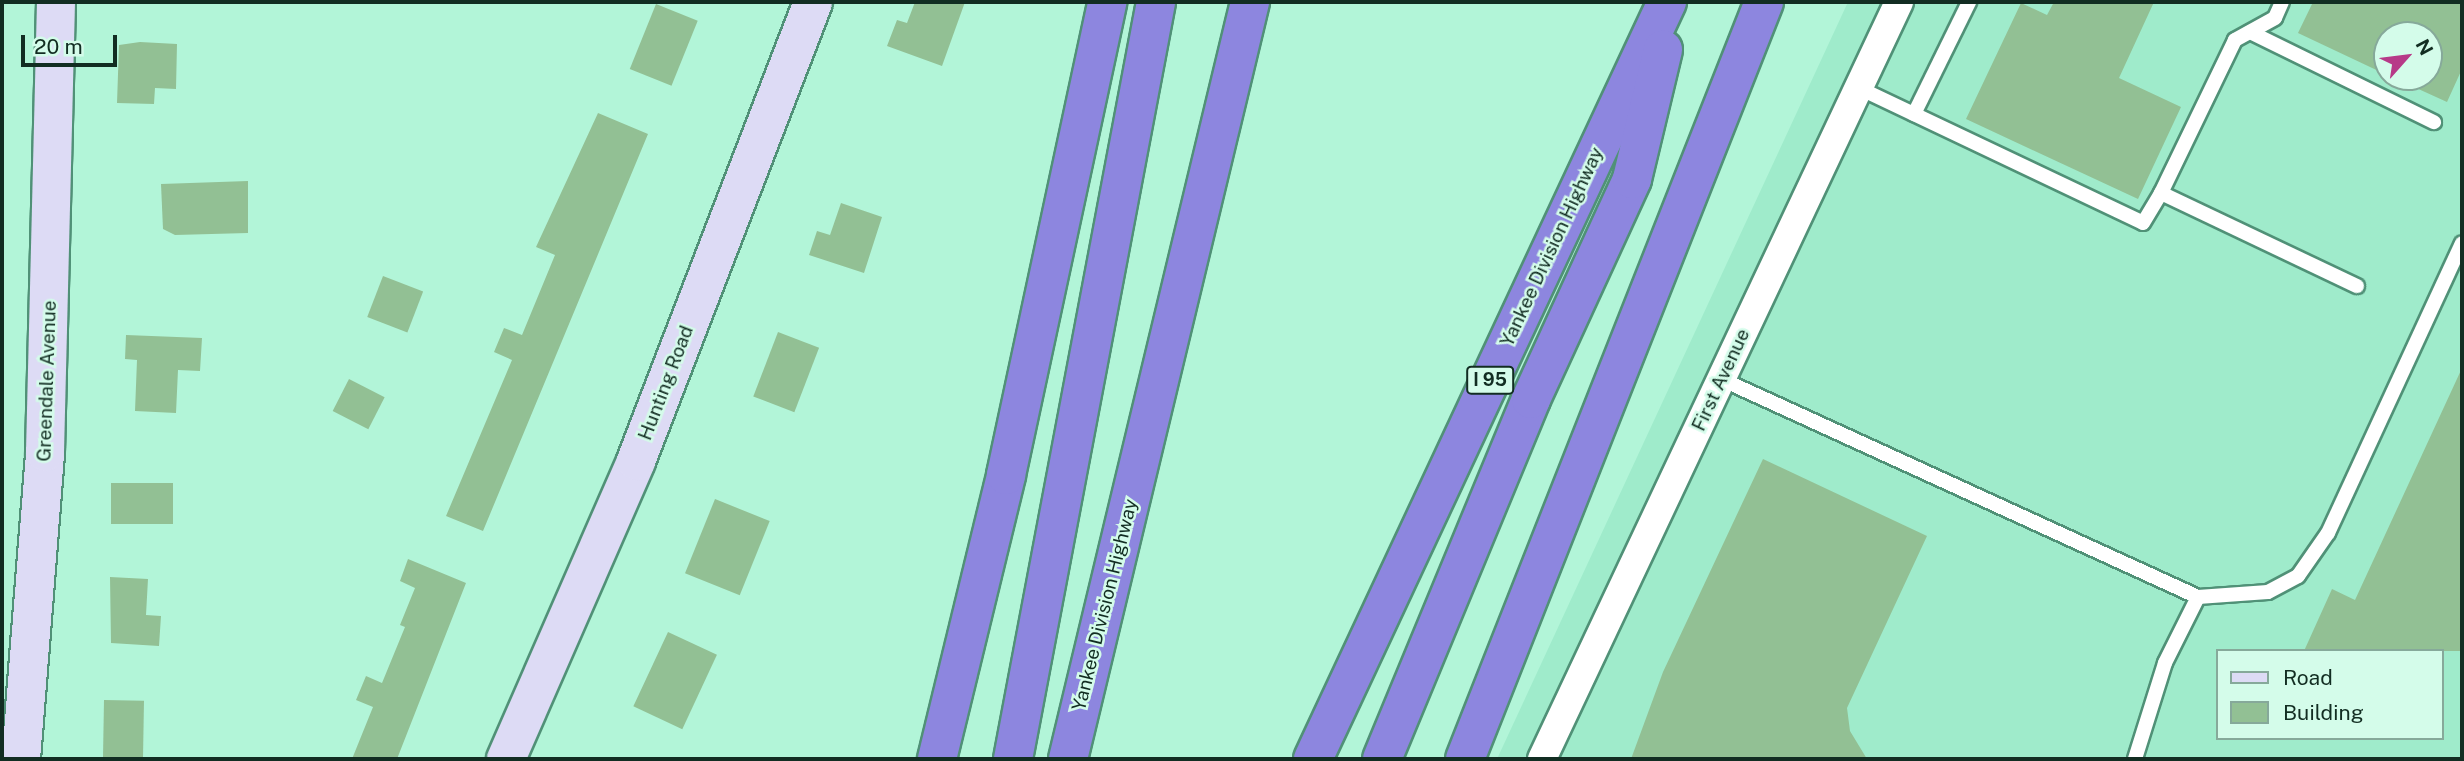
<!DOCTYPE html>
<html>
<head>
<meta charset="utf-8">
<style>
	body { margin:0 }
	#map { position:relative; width:2464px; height:761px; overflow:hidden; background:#b2f5d8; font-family:"Public Sans",sans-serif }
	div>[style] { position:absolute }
	.built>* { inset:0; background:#9febcb }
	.building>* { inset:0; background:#92c094; transform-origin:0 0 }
	.roads { filter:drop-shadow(2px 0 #509177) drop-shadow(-2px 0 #509177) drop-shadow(0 2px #509177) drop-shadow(0 -2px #509177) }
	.lane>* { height:14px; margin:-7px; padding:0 7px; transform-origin:7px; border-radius:7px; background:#fff }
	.street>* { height:28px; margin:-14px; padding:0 14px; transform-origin:14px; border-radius:14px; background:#fff }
	.secondary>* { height:38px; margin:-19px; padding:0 19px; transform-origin:19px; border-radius:19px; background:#dddbf5 }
	.highway>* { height:38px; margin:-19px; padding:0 19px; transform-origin:19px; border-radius:19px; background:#8d86df }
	span { translate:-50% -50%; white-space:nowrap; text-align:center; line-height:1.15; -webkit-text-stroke:5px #d4fcea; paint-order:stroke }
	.shield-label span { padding:2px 5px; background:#d4fcea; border:2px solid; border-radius:5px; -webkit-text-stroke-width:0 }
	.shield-label { font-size:18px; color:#122d22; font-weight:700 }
	.street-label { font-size:19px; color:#122d22 }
	.frame { position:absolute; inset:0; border:4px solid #122d22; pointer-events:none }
	.legend { position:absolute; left:2216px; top:649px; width:228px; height:91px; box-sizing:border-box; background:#d4fcea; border:2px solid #86a99a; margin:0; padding:9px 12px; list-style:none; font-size:21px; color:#122d22 }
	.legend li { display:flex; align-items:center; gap:14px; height:35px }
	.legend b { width:35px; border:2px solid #86a99a }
	.north { position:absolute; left:2373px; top:21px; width:70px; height:70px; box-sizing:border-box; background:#d4fcea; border:2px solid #86a99a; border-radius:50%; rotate:62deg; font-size:19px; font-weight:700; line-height:28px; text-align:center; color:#122d22 }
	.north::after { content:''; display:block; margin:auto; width:24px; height:32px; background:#b73a88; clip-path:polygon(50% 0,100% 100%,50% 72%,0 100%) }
	.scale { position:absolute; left:21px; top:35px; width:96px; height:32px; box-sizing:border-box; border:4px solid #122d22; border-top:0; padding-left:9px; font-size:21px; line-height:24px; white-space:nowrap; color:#122d22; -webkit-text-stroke:5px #d4fcea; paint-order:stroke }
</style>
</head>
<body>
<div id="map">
	<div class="built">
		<div style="clip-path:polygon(evenodd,1848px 2px,2462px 2px,2462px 759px,1497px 759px,1848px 2px,2387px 35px,2429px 35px,2429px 77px,2387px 77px,2387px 35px,1848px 2px,2217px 651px,2441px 651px,2441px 738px,2217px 738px,2217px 651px)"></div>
	</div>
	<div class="building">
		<div style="clip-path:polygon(915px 2px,965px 2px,942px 66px,887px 46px,897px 20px,907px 23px)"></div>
		<div style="clip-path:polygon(2054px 2px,2154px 2px,2119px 78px,2181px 107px,2138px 199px,1966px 119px,2021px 3px,2047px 15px)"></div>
		<div style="clip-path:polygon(2313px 2px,2462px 2px,2462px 69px,2447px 102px,2392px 77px,2429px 77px,2429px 35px,2387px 35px,2387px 75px,2298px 33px)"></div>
		<div style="left:656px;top:4px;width:45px;height:70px;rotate:22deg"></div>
		<div style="clip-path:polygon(140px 42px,177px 44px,176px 89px,155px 88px,154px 104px,117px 103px,119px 45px)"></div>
		<div style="clip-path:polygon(598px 113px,648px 134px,483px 531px,446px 516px,512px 360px,494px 352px,504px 328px,522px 335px,555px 255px,536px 247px)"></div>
		<div style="clip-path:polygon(248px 181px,248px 233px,175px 235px,163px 229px,161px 184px)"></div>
		<div style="clip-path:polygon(841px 203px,882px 217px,864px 273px,809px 255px,817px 231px,830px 235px)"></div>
		<div style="left:383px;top:276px;width:43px;height:44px;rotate:21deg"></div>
		<div style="left:778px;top:332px;width:44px;height:69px;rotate:21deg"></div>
		<div style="clip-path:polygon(126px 335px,202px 338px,200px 371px,178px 370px,176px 413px,135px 411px,137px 360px,125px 359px)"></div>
		<div style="clip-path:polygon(2462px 368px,2462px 651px,2304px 651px,2332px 589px,2355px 600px)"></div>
		<div style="left:349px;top:379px;width:40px;height:36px;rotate:27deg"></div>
		<div style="clip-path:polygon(1763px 459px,1927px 536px,1847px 708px,1850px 731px,1867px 759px,1631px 759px,1663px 672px)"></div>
		<div style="left:111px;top:483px;width:62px;height:41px"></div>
		<div style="left:715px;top:499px;width:59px;height:80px;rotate:22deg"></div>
		<div style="clip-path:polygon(408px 559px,466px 583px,397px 759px,352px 759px,373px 707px,356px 700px,366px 676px,382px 683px,405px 627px,400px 625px,415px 588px,400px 581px)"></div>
		<div style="clip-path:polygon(110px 577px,148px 579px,146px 615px,161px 616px,159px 646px,111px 643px)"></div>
		<div style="left:668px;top:632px;width:54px;height:82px;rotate:25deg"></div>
		<div style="left:104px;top:700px;width:40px;height:59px;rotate:1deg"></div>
	</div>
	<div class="roads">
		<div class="lane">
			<div style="left:2282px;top:2px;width:17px;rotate:114deg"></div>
			<div style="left:2275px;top:18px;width:46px;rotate:151.2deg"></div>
			<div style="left:2235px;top:40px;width:170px;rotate:115.8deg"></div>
			<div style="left:2161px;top:193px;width:217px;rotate:25.4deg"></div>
			<div style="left:2250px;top:32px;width:205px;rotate:26.1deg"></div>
			<div style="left:1859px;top:88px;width:314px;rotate:25.4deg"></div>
			<div style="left:2143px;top:223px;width:35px;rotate:-59deg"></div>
			<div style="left:1914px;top:114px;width:125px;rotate:-63.8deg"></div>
			<div style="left:1721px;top:379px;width:524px;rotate:24.56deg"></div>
			<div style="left:2198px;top:597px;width:74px;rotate:116.6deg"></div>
			<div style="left:2165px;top:663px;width:101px;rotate:107.4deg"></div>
			<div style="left:2198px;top:597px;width:70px;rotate:-4.1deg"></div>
			<div style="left:2268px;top:592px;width:34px;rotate:-28deg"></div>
			<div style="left:2298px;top:576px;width:52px;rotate:-55.1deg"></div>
			<div style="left:2328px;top:533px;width:319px;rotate:-65.2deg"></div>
		</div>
		<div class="street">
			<div style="left:1542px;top:759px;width:837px;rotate:-64.75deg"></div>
		</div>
		<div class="secondary">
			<div style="left:21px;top:759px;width:308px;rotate:-85.5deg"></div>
			<div style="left:45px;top:452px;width:450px;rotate:-88.6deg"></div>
			<div style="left:506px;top:759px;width:325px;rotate:-66.4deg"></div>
			<div style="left:636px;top:461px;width:492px;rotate:-68.9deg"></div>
		</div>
		<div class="highway">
			<div style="left:937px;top:759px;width:292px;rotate:-76.3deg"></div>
			<div style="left:1006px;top:475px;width:484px;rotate:-77.9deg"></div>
			<div style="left:1013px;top:759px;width:770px;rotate:-79.3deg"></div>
			<div style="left:1068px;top:759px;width:779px;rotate:-76.48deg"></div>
			<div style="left:1313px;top:759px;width:836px;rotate:-64.94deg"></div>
			<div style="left:1382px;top:759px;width:390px;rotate:-67.5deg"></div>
			<div style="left:1531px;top:399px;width:242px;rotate:-65.3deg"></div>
			<div style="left:1632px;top:179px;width:133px;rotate:-76.5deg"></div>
			<div style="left:1465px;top:759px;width:814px;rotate:-68.45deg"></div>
		</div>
	</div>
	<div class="shield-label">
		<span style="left:1490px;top:380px">I 95</span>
	</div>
	<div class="street-label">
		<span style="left:1552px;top:247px;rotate:-65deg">Yankee Division Highway</span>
		<span style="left:1721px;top:380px;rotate:-65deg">First Avenue</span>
		<span style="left:47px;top:381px;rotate:-88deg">Greendale Avenue</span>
		<span style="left:666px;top:383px;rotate:-69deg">Hunting Road</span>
		<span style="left:1105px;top:605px;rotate:-76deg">Yankee Division Highway</span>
	</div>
	<div class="frame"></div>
	<ul class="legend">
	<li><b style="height:9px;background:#dddbf5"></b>Road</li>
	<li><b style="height:19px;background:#92c094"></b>Building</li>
	</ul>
	<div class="north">N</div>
	<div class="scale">20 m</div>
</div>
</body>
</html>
